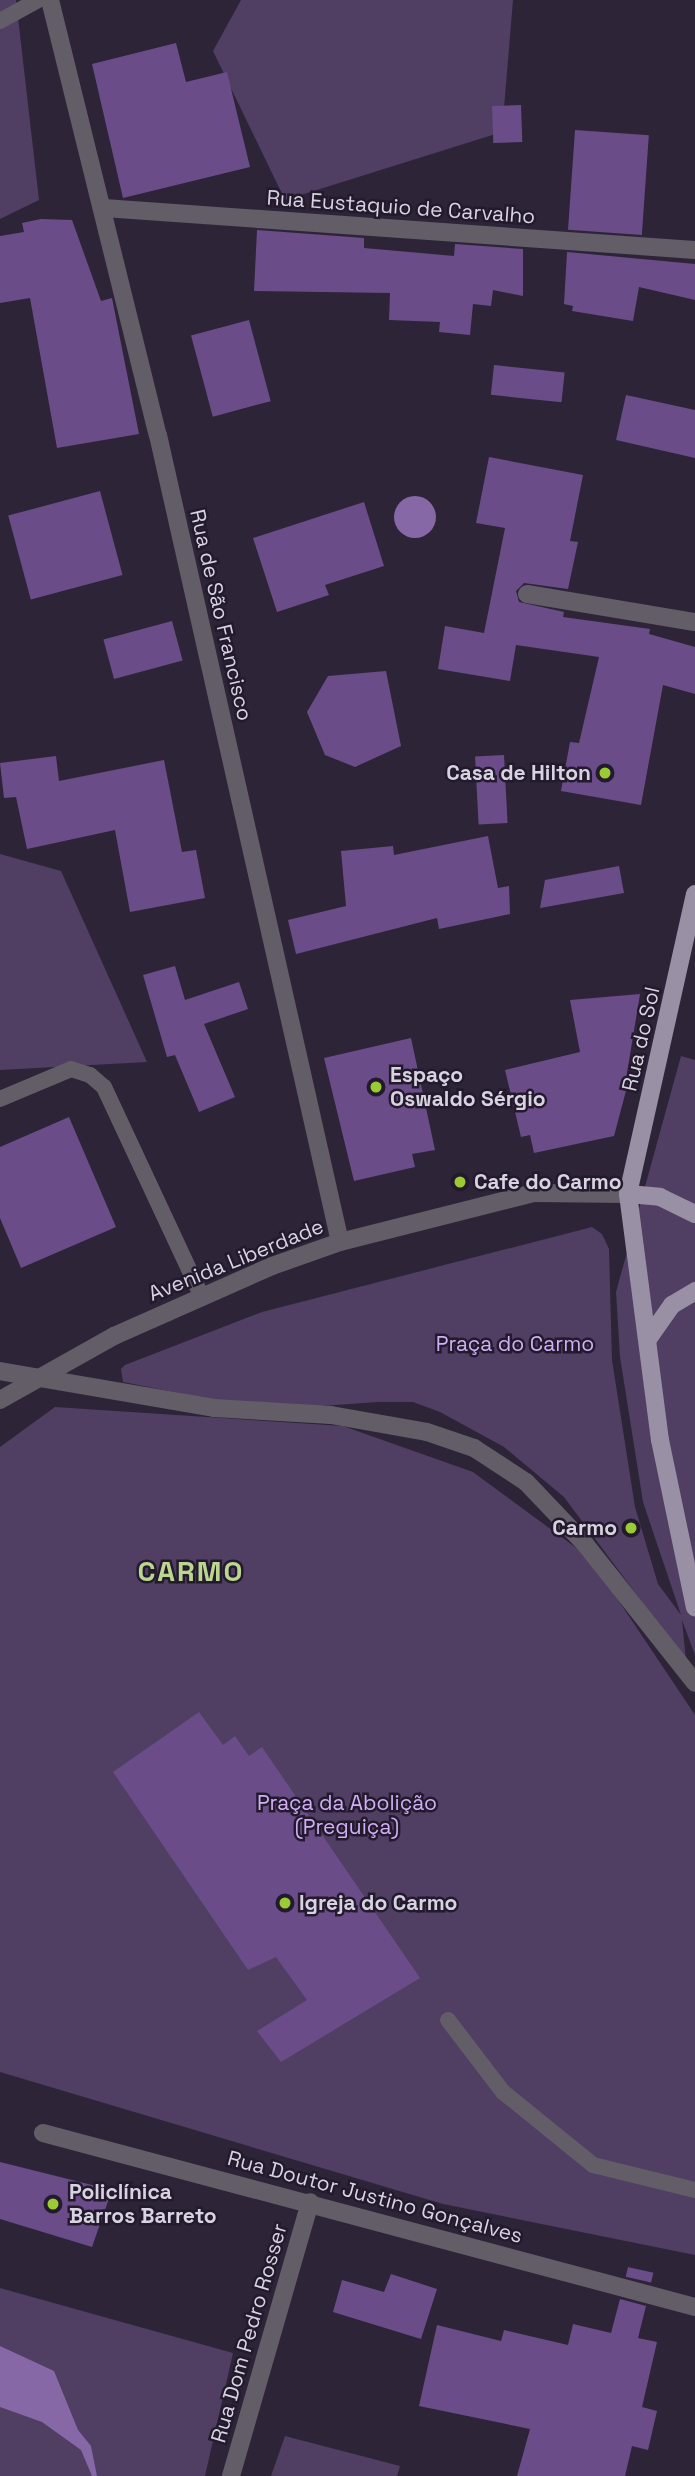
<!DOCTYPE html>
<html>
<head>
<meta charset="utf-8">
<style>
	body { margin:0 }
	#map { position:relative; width:695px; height:2476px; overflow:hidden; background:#2d2438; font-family:"Space Grotesk",sans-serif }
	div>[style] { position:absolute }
	.green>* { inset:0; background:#503e63 }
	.water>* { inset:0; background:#8568a5 }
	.round { border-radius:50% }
	.building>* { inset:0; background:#6a4d88; transform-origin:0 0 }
	.lane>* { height:16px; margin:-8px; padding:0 8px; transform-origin:8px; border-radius:8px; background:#625d67 }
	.street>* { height:18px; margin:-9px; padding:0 9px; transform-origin:9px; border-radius:9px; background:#625d67 }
	.primary>* { height:18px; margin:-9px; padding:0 9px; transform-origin:9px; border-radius:9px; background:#9a90a5 }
	.dots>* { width:19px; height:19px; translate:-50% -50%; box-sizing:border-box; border:4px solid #241a2e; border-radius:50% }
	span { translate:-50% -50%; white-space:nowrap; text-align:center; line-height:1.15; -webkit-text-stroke:5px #241a2e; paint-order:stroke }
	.street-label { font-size:21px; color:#d8d3e0 }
	.poi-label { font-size:21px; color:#d8d3e0; font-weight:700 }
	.right { translate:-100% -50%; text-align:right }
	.left { translate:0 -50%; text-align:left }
	.park-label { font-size:21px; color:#d0aff5 }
	.district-label { font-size:28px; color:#bbd78f; font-weight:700; letter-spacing:2px }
</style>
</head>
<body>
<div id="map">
	<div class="green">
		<div style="clip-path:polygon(0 0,16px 0,39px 200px,0 219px)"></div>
		<div style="clip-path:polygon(241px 0,513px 0,502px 132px,285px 200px,213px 51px)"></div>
		<div style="clip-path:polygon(0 854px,61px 871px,147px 1062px,0 1070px)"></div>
		<div style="clip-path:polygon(681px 1056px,695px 1060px,695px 1655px,682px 1620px,686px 1661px,564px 1497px,504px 1447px,440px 1412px,413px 1402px,378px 1402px,265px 1410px,123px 1382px,121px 1369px,125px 1365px,262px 1312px,592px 1227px,602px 1234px,609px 1249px,612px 1360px,635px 1507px,658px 1584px,681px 1615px,643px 1502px,620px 1357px,616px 1292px)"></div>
		<div style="clip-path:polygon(55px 1407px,343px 1426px,473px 1472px,590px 1558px,695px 1715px,695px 2255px,443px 2204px,0 2072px,0 1447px)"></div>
		<div style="clip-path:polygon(0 2288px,233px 2353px,205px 2476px,0 2476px)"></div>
		<div style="clip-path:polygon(285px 2436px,400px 2466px,397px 2476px,271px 2476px)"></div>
	</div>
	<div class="water">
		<div class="round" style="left:394px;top:496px;width:42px;height:42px"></div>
		<div style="clip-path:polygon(0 2346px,54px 2371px,78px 2430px,91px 2446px,97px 2476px,92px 2476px,81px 2450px,42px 2422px,0 2407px)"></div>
	</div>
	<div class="building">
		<div style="clip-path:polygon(176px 43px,186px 82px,227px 72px,250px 167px,123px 198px,92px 64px)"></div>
		<div style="left:521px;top:105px;width:37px;height:29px;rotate:88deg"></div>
		<div style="left:575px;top:130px;width:74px;height:100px;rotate:4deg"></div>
		<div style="clip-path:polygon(41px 219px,72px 220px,101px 301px,112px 298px,139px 434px,57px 448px,30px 298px,0 303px,0 236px,24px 232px,22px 223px)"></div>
		<div style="clip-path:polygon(257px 230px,364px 238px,364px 248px,454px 256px,455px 244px,523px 249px,523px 296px,493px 290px,491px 306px,473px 304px,470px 335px,439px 332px,440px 322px,389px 320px,390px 293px,254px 291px)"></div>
		<div style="clip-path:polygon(567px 252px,695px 264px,695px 300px,639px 287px,633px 321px,572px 311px,573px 306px,564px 304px)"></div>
		<div style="left:249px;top:320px;width:84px;height:60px;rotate:75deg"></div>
		<div style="left:494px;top:365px;width:71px;height:30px;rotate:6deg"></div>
		<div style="clip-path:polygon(626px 395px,695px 410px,695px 458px,616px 440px)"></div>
		<div style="clip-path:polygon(489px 457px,583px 475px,570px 541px,578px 542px,568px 589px,524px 583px,516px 591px,519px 602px,564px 612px,563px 617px,650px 629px,649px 634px,695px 647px,695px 694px,663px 685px,641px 805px,561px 791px,570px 742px,579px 743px,599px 657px,516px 645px,510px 681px,438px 669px,445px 626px,484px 633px,505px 528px,476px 523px)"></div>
		<div style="left:100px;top:491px;width:87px;height:95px;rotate:75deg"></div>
		<div style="clip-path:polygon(364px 502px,384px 566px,325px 585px,329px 595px,277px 612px,253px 538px)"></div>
		<div style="left:172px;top:621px;width:41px;height:71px;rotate:75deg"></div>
		<div style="clip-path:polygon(386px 671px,401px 746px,355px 767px,325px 755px,307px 712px,328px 676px)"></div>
		<div style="left:504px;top:755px;width:68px;height:29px;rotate:87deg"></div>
		<div style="clip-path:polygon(56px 756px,59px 781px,164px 760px,182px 852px,196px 850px,205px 898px,130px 912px,115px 830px,27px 849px,16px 797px,4px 798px,0 763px)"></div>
		<div style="clip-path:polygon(488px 836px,498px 888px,509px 886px,510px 914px,439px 929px,437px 918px,296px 954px,288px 920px,346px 906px,341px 851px,393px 846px,394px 855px)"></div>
		<div style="clip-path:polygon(619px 866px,624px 893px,540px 908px,545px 880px)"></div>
		<div style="clip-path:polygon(175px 966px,185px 1000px,239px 982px,248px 1009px,204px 1024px,235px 1097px,199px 1112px,175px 1055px,167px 1057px,143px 975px)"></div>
		<div style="clip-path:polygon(640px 994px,627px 1073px,631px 1072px,614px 1136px,534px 1153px,530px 1135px,521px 1137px,505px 1070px,580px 1052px,570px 1000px)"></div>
		<div style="clip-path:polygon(411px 1038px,435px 1150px,412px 1154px,415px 1167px,354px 1181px,324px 1058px)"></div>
		<div style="clip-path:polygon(69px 1117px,116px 1227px,21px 1268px,0 1218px,0 1147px)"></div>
		<div style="clip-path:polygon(199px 1712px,223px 1745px,235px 1736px,249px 1756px,262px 1747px,420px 1978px,281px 2062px,257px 2031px,307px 2000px,276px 1957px,248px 1970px,113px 1772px)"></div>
		<div style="clip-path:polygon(0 2162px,112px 2190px,92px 2247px,0 2219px)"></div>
		<div style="left:628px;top:2267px;width:26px;height:10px;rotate:13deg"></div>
		<div style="clip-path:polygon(391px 2274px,437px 2289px,421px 2339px,333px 2312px,342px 2280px,384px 2292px)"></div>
		<div style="clip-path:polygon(620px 2299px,646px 2306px,638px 2338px,657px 2342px,642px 2407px,657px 2411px,648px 2450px,632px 2446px,625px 2476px,517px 2476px,530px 2429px,419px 2406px,437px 2325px,501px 2341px,504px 2330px,568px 2345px,573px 2324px,611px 2333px)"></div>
	</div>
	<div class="lane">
		<div style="left:0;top:21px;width:43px;rotate:-28.9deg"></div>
		<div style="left:0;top:1099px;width:77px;rotate:-22.9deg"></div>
		<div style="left:71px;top:1069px;width:20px;rotate:18deg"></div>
		<div style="left:90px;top:1075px;width:18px;rotate:41deg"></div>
		<div style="left:104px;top:1087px;width:232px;rotate:65deg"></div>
		<div style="left:448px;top:2020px;width:91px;rotate:52.6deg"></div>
		<div style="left:503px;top:2092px;width:116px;rotate:39deg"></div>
		<div style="left:593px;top:2165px;width:105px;rotate:13.8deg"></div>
	</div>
	<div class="street">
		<div style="left:50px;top:0;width:448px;rotate:76.1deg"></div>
		<div style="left:158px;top:435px;width:827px;rotate:77.29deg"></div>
		<div style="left:104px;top:208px;width:592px;rotate:4.06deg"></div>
		<div style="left:527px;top:594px;width:170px;rotate:9.5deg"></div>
		<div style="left:0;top:1371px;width:217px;rotate:9.8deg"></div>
		<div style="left:214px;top:1408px;width:117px;rotate:3.4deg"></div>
		<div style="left:331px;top:1415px;width:97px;rotate:10deg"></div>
		<div style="left:427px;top:1432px;width:50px;rotate:18.8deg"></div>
		<div style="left:474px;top:1448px;width:62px;rotate:33.2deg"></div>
		<div style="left:526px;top:1482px;width:86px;rotate:46.4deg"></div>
		<div style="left:585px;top:1544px;width:177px;rotate:51.6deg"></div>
		<div style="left:0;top:1400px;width:131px;rotate:-29.3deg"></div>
		<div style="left:114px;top:1336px;width:173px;rotate:-23.9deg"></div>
		<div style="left:272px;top:1266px;width:72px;rotate:-19.4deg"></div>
		<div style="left:340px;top:1242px;width:200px;rotate:-14.2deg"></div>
		<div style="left:534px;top:1193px;width:94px;rotate:0.6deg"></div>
		<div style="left:43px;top:2133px;width:675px;rotate:14.94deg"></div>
		<div style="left:231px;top:2476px;width:285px;rotate:-73.9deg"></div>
	</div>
	<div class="primary">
		<div style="left:695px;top:894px;width:307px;rotate:102.6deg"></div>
		<div style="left:628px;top:1194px;width:248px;rotate:82.6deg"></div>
		<div style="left:660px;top:1440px;width:171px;rotate:78.2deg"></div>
		<div style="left:628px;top:1194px;width:32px;rotate:5deg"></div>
		<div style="left:660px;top:1197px;width:39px;rotate:26deg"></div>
		<div style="left:648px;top:1339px;width:42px;rotate:-54.8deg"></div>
		<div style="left:672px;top:1305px;width:27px;rotate:-31deg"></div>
	</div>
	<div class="dots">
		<div style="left:605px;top:773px;background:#9bcb32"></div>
		<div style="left:376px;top:1087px;background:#9bcb32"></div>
		<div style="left:460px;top:1182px;background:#9bcb32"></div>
		<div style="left:631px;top:1528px;background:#9bcb32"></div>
		<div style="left:285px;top:1903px;background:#9bcb32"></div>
		<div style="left:53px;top:2204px;background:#9bcb32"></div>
	</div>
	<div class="street-label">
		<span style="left:401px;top:207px;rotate:4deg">Rua Eustaquio de Carvalho</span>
		<span style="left:221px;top:615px;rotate:77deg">Rua de São Francisco</span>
		<span style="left:641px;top:1039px;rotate:-77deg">Rua do Sol</span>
		<span style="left:236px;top:1260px;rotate:-22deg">Avenida Liberdade</span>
		<span style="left:375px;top:2197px;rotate:15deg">Rua Doutor Justino Gonçalves</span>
		<span style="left:249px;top:2333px;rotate:-74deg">Rua Dom Pedro Rosser</span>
	</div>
	<div class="poi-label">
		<span class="right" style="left:591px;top:773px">Casa de Hilton</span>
		<span class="left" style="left:390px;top:1087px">Espaço<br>Oswaldo Sérgio</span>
		<span class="left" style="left:474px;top:1182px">Cafe do Carmo</span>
		<span class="right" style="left:617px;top:1528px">Carmo</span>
		<span class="left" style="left:299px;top:1903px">Igreja do Carmo</span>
		<span class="left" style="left:69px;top:2204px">Policlínica<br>Barros Barreto</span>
	</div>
	<div class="park-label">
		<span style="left:515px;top:1344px">Praça do Carmo</span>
		<span style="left:347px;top:1815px">Praça da Abolição<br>(Preguiça)</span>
	</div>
	<div class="district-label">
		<span style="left:191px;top:1571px">CARMO</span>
	</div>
</div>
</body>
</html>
